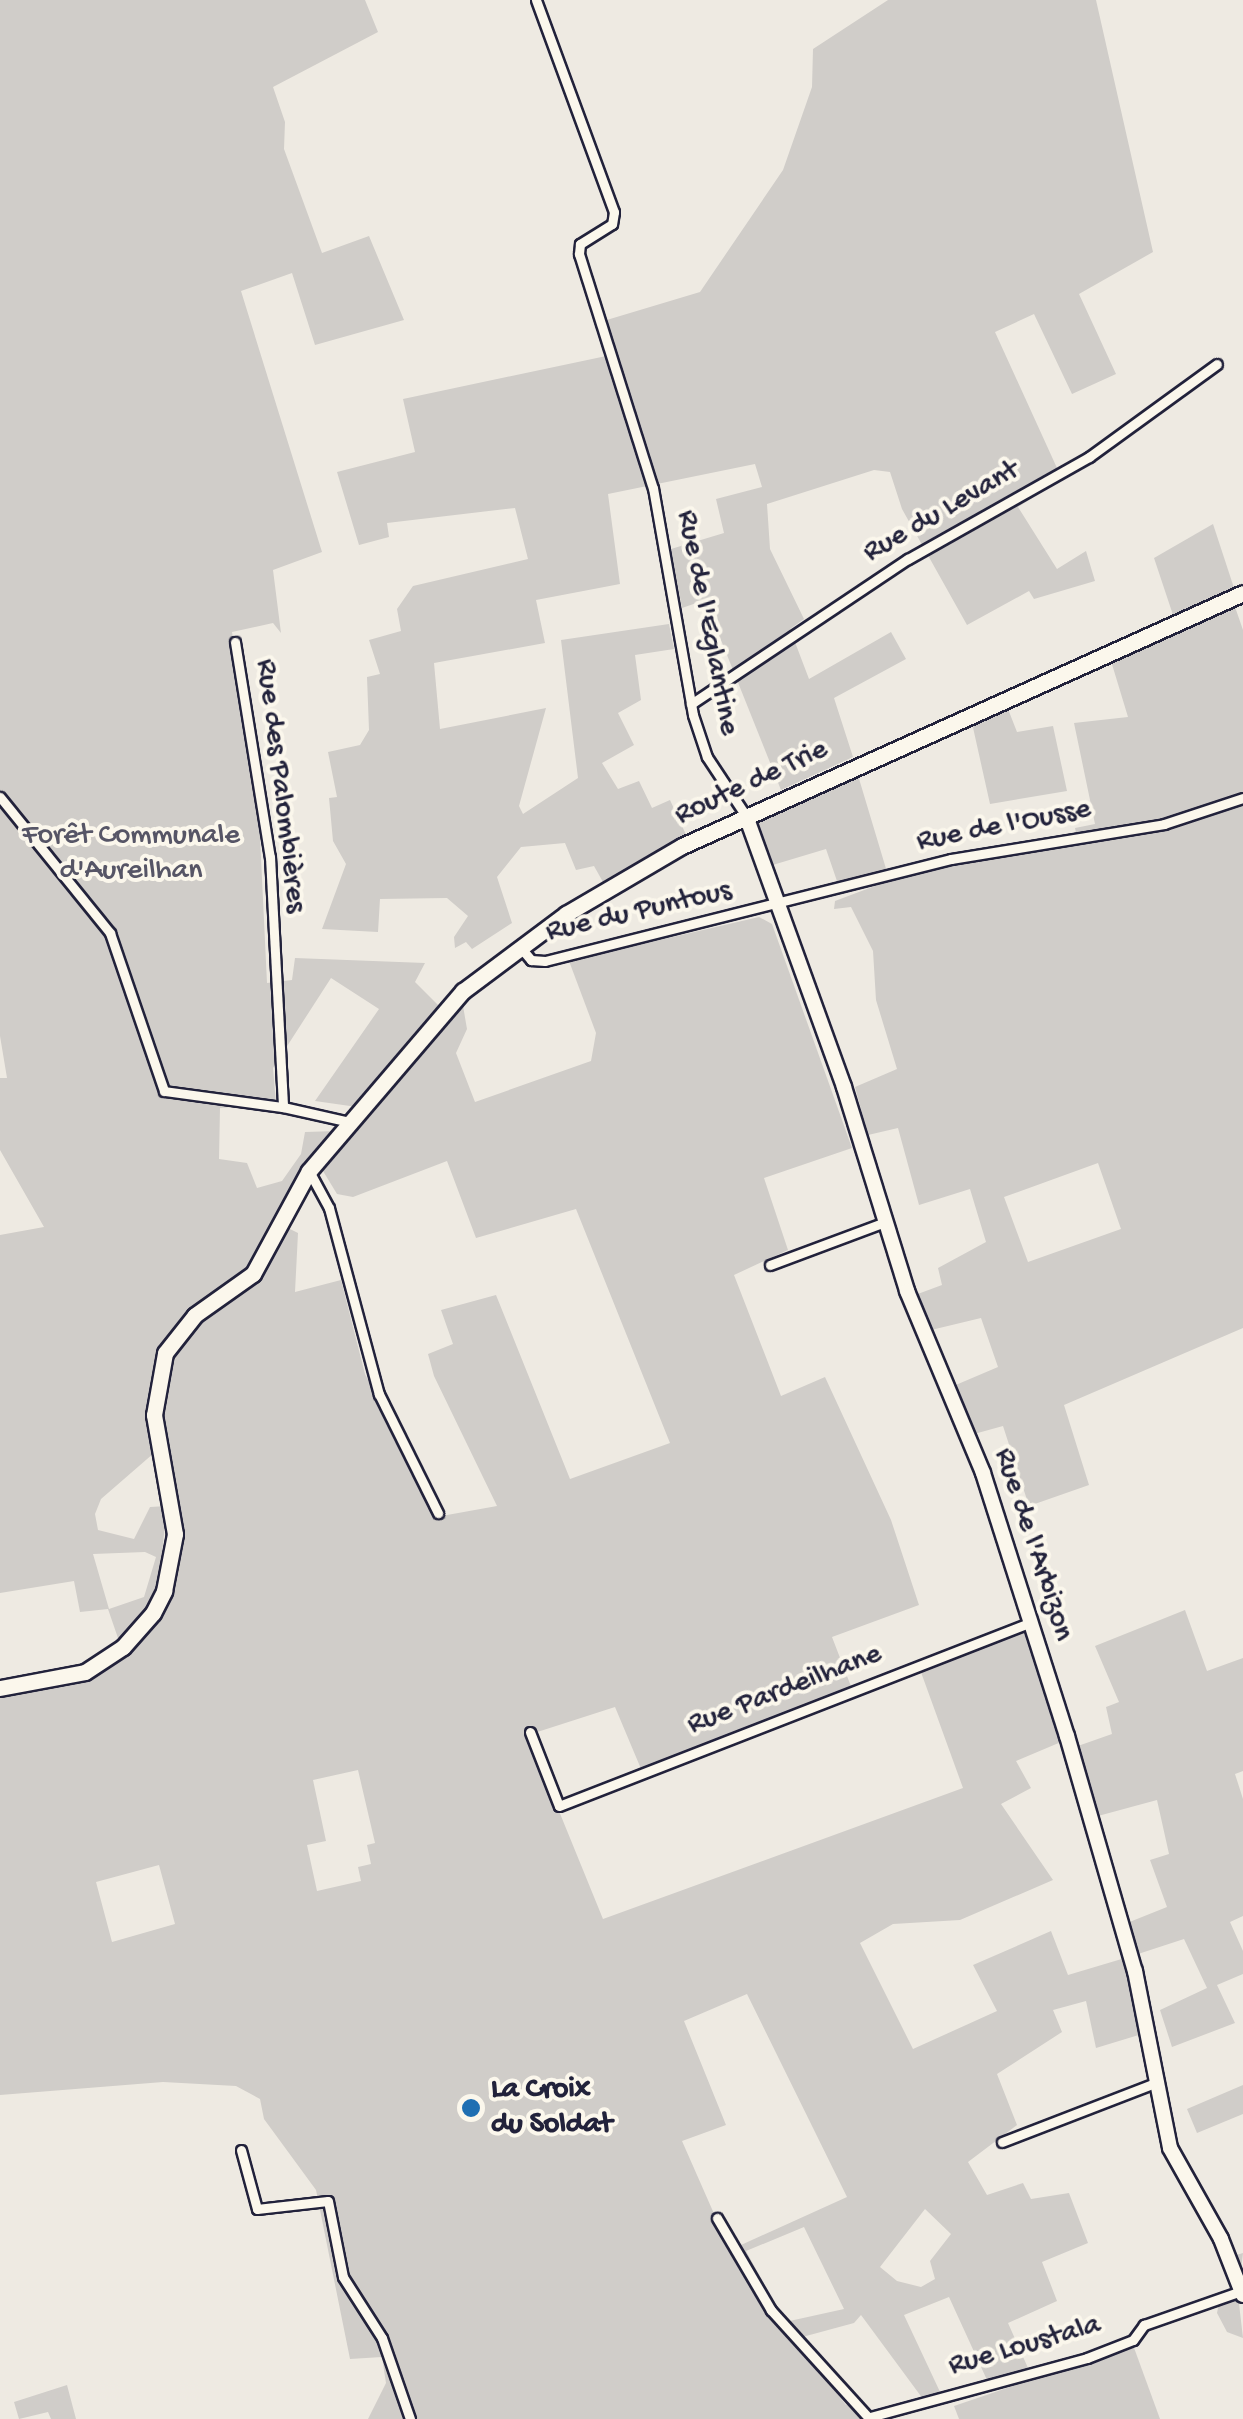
<!DOCTYPE html>
<html>
<head>
<meta charset="utf-8">
<style>
	body { margin:0 }
	#map { position:relative; width:1243px; height:2419px; overflow:hidden; background:#eeeae2; font-family:"Gochi Hand",sans-serif }
	div>[style] { position:absolute }
	.green>* { inset:0; background:#d0cdc9 }
	.roads { filter:drop-shadow(2px 0 #22223b) drop-shadow(-2px 0 #22223b) drop-shadow(0 2px #22223b) drop-shadow(0 -2px #22223b) }
	.street>* { height:9px; margin:-4.5px; padding:0 4.5px; transform-origin:4.5px; border-radius:4.5px; background:#fbf7ec }
	.secondary>* { height:14px; margin:-7px; padding:0 7px; transform-origin:7px; border-radius:7px; background:#fbf7ec }
	.primary>* { height:15px; margin:-7.5px; padding:0 7.5px; transform-origin:7.5px; border-radius:7.5px; background:#fbf7ec }
	.dots>* { width:28px; height:28px; translate:-50% -50%; box-sizing:border-box; border:5px solid #fbf7ec; border-radius:50% }
	span { translate:-50% -50%; white-space:nowrap; text-align:center; line-height:1.15; -webkit-text-stroke:8px #fbf7ec; paint-order:stroke }
	.street-label { font-size:30px; color:#22223b }
	.park-label { font-size:30px; color:#565566 }
	.poi-label { font-size:30px; color:#22223b; font-weight:700 }
	.left { translate:0 -50%; text-align:left }
</style>
</head>
<body>
<div id="map">
	<div class="green">
		<div style="clip-path:polygon(evenodd,0 0,365px 0,378px 32px,273px 87px,285px 122px,284px 149px,322px 253px,369px 236px,404px 320px,315px 345px,292px 273px,241px 291px,322px 552px,273px 570px,281px 633px,273px 623px,232px 632px,258px 795px,267px 983px,292px 980px,295px 958px,425px 963px,415px 982px,440px 1007px,357px 1107px,315px 1101px,379px 1009px,331px 978px,273px 1068px,276px 1103px,220px 1108px,219px 1159px,247px 1163px,257px 1188px,282px 1181px,301px 1154px,305px 1132px,337px 1131px,294px 1184px,248px 1271px,169px 1336px,156px 1361px,154px 1453px,101px 1499px,95px 1514px,98px 1530px,134px 1539px,150px 1507px,167px 1506px,157px 1600px,119px 1641px,108px 1609px,80px 1612px,74px 1581px,0 1593px,0 1235px,44px 1227px,0 1150px,0 1078px,7px 1078px,0 1036px,0 0,145px 1552px,156px 1557px,144px 1597px,109px 1609px,93px 1554px,145px 1552px)"></div>
		<div style="clip-path:polygon(888px 0,1096px 0,1153px 252px,1079px 294px,1116px 374px,1072px 394px,1034px 314px,995px 332px,1062px 479px,1018px 507px,1057px 569px,1086px 551px,1095px 581px,1034px 599px,1029px 591px,967px 625px,902px 509px,890px 472px,874px 470px,767px 504px,770px 549px,804px 619px,790px 629px,809px 679px,891px 632px,906px 659px,834px 698px,853px 757px,781px 790px,705px 600px,682px 608px,671px 549px,724px 533px,716px 499px,762px 487px,755px 464px,608px 494px,620px 584px,536px 600px,545px 643px,434px 663px,440px 729px,546px 708px,519px 806px,523px 814px,578px 778px,561px 640px,669px 624px,674px 649px,635px 655px,641px 700px,618px 713px,634px 745px,602px 763px,618px 789px,639px 781px,652px 808px,670px 800px,688px 839px,603px 882px,594px 866px,576px 870px,565px 843px,521px 847px,497px 877px,512px 923px,472px 949px,466px 942px,455px 948px,454px 937px,468px 916px,447px 898px,380px 899px,378px 932px,322px 929px,346px 864px,333px 841px,329px 798px,337px 797px,328px 752px,360px 745px,369px 730px,367px 677px,380px 674px,369px 640px,401px 631px,397px 609px,413px 586px,528px 559px,515px 508px,387px 523px,389px 537px,359px 545px,337px 472px,415px 452px,403px 399px,611px 355px,600px 322px,700px 292px,783px 170px,812px 87px,813px 49px)"></div>
		<div style="clip-path:polygon(1213px 524px,1235px 591px,1174px 618px,1154px 558px)"></div>
		<div style="clip-path:polygon(evenodd,1234px 604px,1243px 630px,1243px 1328px,1064px 1405px,1089px 1485px,1029px 1506px,1003px 1426px,974px 1434px,951px 1387px,998px 1367px,981px 1318px,927px 1331px,915px 1295px,942px 1285px,938px 1268px,986px 1242px,970px 1189px,919px 1205px,898px 1128px,868px 1135px,855px 1087px,897px 1069px,876px 1000px,873px 951px,851px 907px,834px 909px,835px 901px,960px 854px,1078px 842px,1075px 828px,1095px 824px,1074px 723px,1128px 717px,1111px 661px,1234px 604px,1098px 1163px,1121px 1229px,1028px 1262px,1004px 1197px,1098px 1163px)"></div>
		<div style="clip-path:polygon(1057px 685px,1008px 709px,1017px 732px,1053px 726px,1067px 791px,990px 804px,972px 723px)"></div>
		<div style="clip-path:polygon(857px 772px,887px 872px,838px 884px,826px 849px,766px 867px,756px 827px,760px 817px)"></div>
		<div style="clip-path:polygon(evenodd,759px 917px,772px 924px,852px 1148px,764px 1178px,788px 1250px,734px 1275px,781px 1396px,825px 1377px,891px 1520px,919px 1605px,832px 1637px,852px 1689px,644px 1776px,615px 1707px,528px 1735px,603px 1919px,963px 1788px,918px 1664px,1023px 1623px,1061px 1742px,1016px 1761px,1031px 1788px,1001px 1804px,1053px 1880px,960px 1920px,893px 1924px,860px 1943px,913px 2049px,997px 2011px,973px 1965px,1051px 1931px,1068px 1975px,1125px 1958px,1142px 2034px,1096px 2048px,1086px 2001px,1053px 2010px,1062px 2032px,997px 2074px,1017px 2125px,968px 2162px,987px 2195px,1023px 2183px,1031px 2199px,1069px 2193px,1088px 2243px,1042px 2262px,1057px 2301px,1008px 2323px,1028px 2368px,987px 2380px,949px 2297px,904px 2315px,941px 2394px,923px 2399px,861px 2315px,854px 2323px,795px 2339px,846px 2405px,858px 2397px,867px 2406px,866px 2419px,368px 2419px,386px 2383px,382px 2357px,350px 2359px,316px 2190px,264px 2119px,260px 2099px,236px 2086px,163px 2082px,0 2095px,0 1693px,102px 1670px,139px 1644px,168px 1604px,178px 1556px,160px 1417px,168px 1358px,196px 1322px,250px 1285px,284px 1226px,298px 1233px,295px 1292px,341px 1280px,365px 1374px,436px 1517px,497px 1506px,434px 1376px,428px 1354px,453px 1344px,441px 1310px,496px 1295px,570px 1479px,670px 1443px,576px 1209px,476px 1238px,447px 1161px,353px 1197px,337px 1194px,323px 1171px,462px 1000px,467px 1029px,456px 1053px,475px 1102px,591px 1061px,596px 1033px,569px 961px,759px 917px,358px 1770px,375px 1843px,367px 1845px,371px 1864px,358px 1867px,361px 1881px,317px 1891px,307px 1845px,326px 1841px,313px 1780px,358px 1770px,759px 917px,159px 1865px,175px 1924px,112px 1942px,96px 1882px,159px 1865px,759px 917px,747px 1994px,847px 2197px,730px 2250px,682px 2141px,726px 2125px,684px 2021px,747px 1994px,759px 917px,925px 2209px,951px 2234px,930px 2261px,935px 2279px,921px 2287px,897px 2281px,880px 2267px,925px 2209px,759px 917px,804px 2227px,844px 2309px,785px 2322px,746px 2251px,804px 2227px)"></div>
		<div style="clip-path:polygon(1185px 1610px,1207px 1671px,1243px 1658px,1243px 1771px,1235px 1774px,1243px 1799px,1243px 1916px,1230px 1922px,1243px 1951px,1243px 1974px,1217px 1985px,1235px 2023px,1172px 2047px,1160px 2010px,1207px 1988px,1184px 1939px,1135px 1955px,1127px 1923px,1167px 1907px,1150px 1860px,1169px 1854px,1157px 1800px,1098px 1816px,1075px 1747px,1112px 1734px,1106px 1707px,1119px 1702px,1095px 1646px)"></div>
		<div style="clip-path:polygon(1243px 2085px,1243px 2114px,1197px 2133px,1187px 2109px)"></div>
		<div style="clip-path:polygon(1243px 2253px,1238px 2295px,1243px 2338px,1227px 2332px,1217px 2313px,1219px 2303px,1236px 2295px,1220px 2260px)"></div>
		<div style="clip-path:polygon(1133px 2345px,1160px 2419px,959px 2419px,954px 2406px)"></div>
		<div style="clip-path:polygon(67px 2385px,76px 2419px,51px 2419px,48px 2412px,19px 2419px,14px 2402px)"></div>
	</div>
	<div class="roads">
		<div class="street">
			<div style="left:536px;top:0;width:226px;rotate:69.8deg"></div>
			<div style="left:614px;top:212px;width:12px;rotate:99deg"></div>
			<div style="left:612px;top:224px;width:38px;rotate:148deg"></div>
			<div style="left:580px;top:244px;width:10px;rotate:96deg"></div>
			<div style="left:579px;top:254px;width:245px;rotate:72.5deg"></div>
			<div style="left:653px;top:488px;width:230px;rotate:80deg"></div>
			<div style="left:693px;top:715px;width:44px;rotate:71.6deg"></div>
			<div style="left:707px;top:757px;width:71px;rotate:56.5deg"></div>
			<div style="left:235px;top:642px;width:218px;rotate:80.8deg"></div>
			<div style="left:270px;top:857px;width:250px;rotate:87deg"></div>
			<div style="left:283px;top:1107px;width:69px;rotate:12.6deg"></div>
			<div style="left:691px;top:704px;width:261px;rotate:-33.8deg"></div>
			<div style="left:908px;top:559px;width:208px;rotate:-29.4deg"></div>
			<div style="left:1089px;top:457px;width:158px;rotate:-36deg"></div>
			<div style="left:0;top:797px;width:175px;rotate:51deg"></div>
			<div style="left:110px;top:933px;width:167px;rotate:71.1deg"></div>
			<div style="left:164px;top:1091px;width:120px;rotate:7.7deg"></div>
			<div style="left:521px;top:948px;width:16px;rotate:50deg"></div>
			<div style="left:531px;top:960px;width:14px;rotate:4deg"></div>
			<div style="left:545px;top:961px;width:419px;rotate:-14.1deg"></div>
			<div style="left:951px;top:859px;width:216px;rotate:-9.3deg"></div>
			<div style="left:1164px;top:824px;width:83px;rotate:-18.2deg"></div>
			<div style="left:309px;top:1171px;width:42px;rotate:61.6deg"></div>
			<div style="left:329px;top:1208px;width:193px;rotate:75deg"></div>
			<div style="left:379px;top:1394px;width:133px;rotate:63.6deg"></div>
			<div style="left:770px;top:1265px;width:123px;rotate:-20.5deg"></div>
			<div style="left:530px;top:1732px;width:79px;rotate:68.6deg"></div>
			<div style="left:559px;top:1806px;width:504px;rotate:-21.27deg"></div>
			<div style="left:1002px;top:2142px;width:164px;rotate:-21.1deg"></div>
			<div style="left:241px;top:2150px;width:61px;rotate:74.8deg"></div>
			<div style="left:257px;top:2209px;width:71px;rotate:-6.4deg"></div>
			<div style="left:328px;top:2201px;width:77px;rotate:78.8deg"></div>
			<div style="left:343px;top:2277px;width:72px;rotate:57.4deg"></div>
			<div style="left:382px;top:2338px;width:86px;rotate:70.9deg"></div>
			<div style="left:717px;top:2218px;width:107px;rotate:59.6deg"></div>
			<div style="left:771px;top:2310px;width:147px;rotate:47.8deg"></div>
			<div style="left:870px;top:2417px;width:225px;rotate:-15.2deg"></div>
			<div style="left:1087px;top:2358px;width:49px;rotate:-21.4deg"></div>
			<div style="left:1133px;top:2340px;width:19px;rotate:-54deg"></div>
			<div style="left:1144px;top:2325px;width:103px;rotate:-19.3deg"></div>
		</div>
		<div class="secondary">
			<div style="left:746px;top:816px;width:288px;rotate:70.1deg"></div>
			<div style="left:844px;top:1087px;width:214px;rotate:72.8deg"></div>
			<div style="left:907px;top:1291px;width:197px;rotate:67.3deg"></div>
			<div style="left:983px;top:1473px;width:276px;rotate:72.3deg"></div>
			<div style="left:1067px;top:1736px;width:245px;rotate:73.9deg"></div>
			<div style="left:1135px;top:1971px;width:180px;rotate:78.8deg"></div>
			<div style="left:1170px;top:2148px;width:104px;rotate:60.7deg"></div>
			<div style="left:1221px;top:2239px;width:60px;rotate:68.6deg"></div>
		</div>
		<div class="primary">
			<div style="left:0;top:1688px;width:86px;rotate:-10.7deg"></div>
			<div style="left:85px;top:1672px;width:45px;rotate:-33.3deg"></div>
			<div style="left:123px;top:1647px;width:45px;rotate:-48.6deg"></div>
			<div style="left:153px;top:1613px;width:25px;rotate:-63deg"></div>
			<div style="left:164px;top:1591px;width:58px;rotate:-79.1deg"></div>
			<div style="left:175px;top:1534px;width:121px;rotate:-100deg"></div>
			<div style="left:154px;top:1415px;width:63px;rotate:-79.9deg"></div>
			<div style="left:165px;top:1353px;width:48px;rotate:-51.7deg"></div>
			<div style="left:195px;top:1315px;width:71px;rotate:-35.3deg"></div>
			<div style="left:253px;top:1274px;width:117px;rotate:-61.5deg"></div>
			<div style="left:309px;top:1171px;width:237px;rotate:-49.5deg"></div>
			<div style="left:463px;top:991px;width:129px;rotate:-36.8deg"></div>
			<div style="left:566px;top:914px;width:134px;rotate:-30.4deg"></div>
			<div style="left:682px;top:846px;width:615px;rotate:-24.27deg"></div>
		</div>
	</div>
	<div class="dots">
		<div style="left:471px;top:2108px;background:#1f6fb2"></div>
	</div>
	<div class="street-label">
		<span style="left:942px;top:513px;rotate:-30deg">Rue du Levant</span>
		<span style="left:706px;top:623px;rotate:79deg">Rue de l'Eglantine</span>
		<span style="left:752px;top:784px;rotate:-25deg">Route de Trie</span>
		<span style="left:279px;top:786px;rotate:83deg">Rue des Palombières</span>
		<span style="left:1004px;top:827px;rotate:-11deg">Rue de l'Ousse</span>
		<span style="left:639px;top:913px;rotate:-13deg">Rue du Puntous</span>
		<span style="left:1032px;top:1545px;rotate:72deg">Rue de l'Arbizon</span>
		<span style="left:785px;top:1691px;rotate:-21deg">Rue Pardeilhane</span>
		<span style="left:1025px;top:2347px;rotate:-16deg">Rue Loustala</span>
	</div>
	<div class="park-label">
		<span style="left:131px;top:854px">Forêt Communale<br>d'Aureilhan</span>
	</div>
	<div class="poi-label">
		<span class="left" style="left:491px;top:2108px">La Croix<br>du Soldat</span>
	</div>
</div>
</body>
</html>
